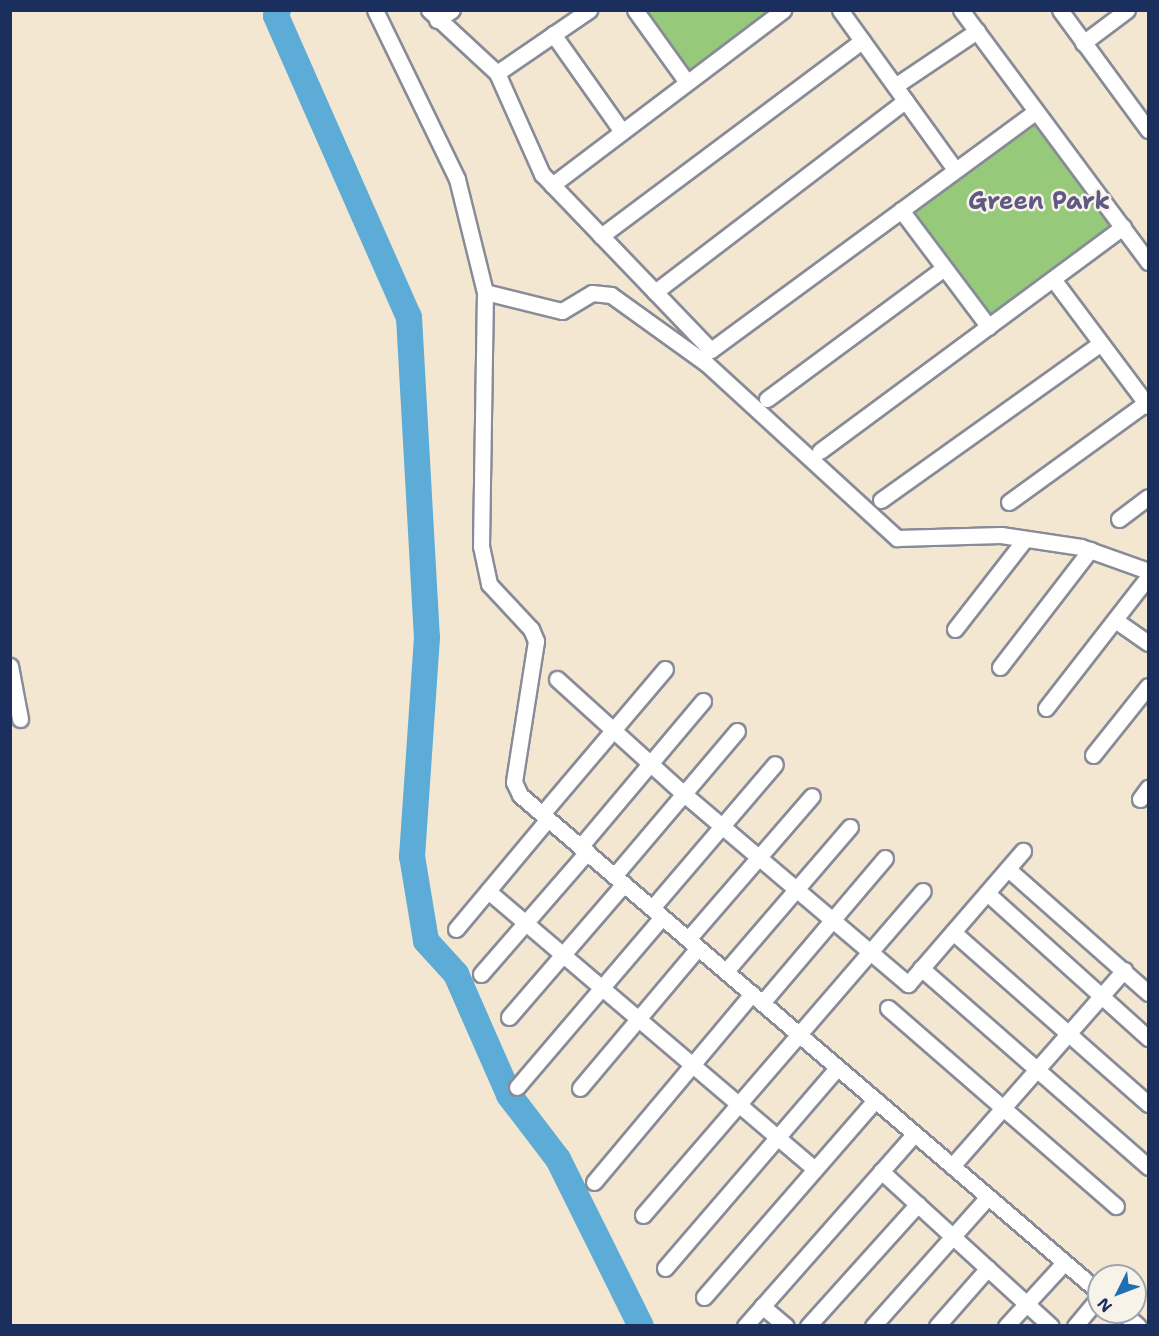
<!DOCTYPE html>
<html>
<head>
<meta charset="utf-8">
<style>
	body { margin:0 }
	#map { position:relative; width:1159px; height:1336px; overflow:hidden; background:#f4e7d2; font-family:"Shantell Sans",sans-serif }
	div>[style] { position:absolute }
	.green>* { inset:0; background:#96c97a; transform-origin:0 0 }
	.river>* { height:26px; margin:-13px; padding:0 13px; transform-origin:13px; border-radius:13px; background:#5dacd7 }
	.roads { filter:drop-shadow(2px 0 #888b98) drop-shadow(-2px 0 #888b98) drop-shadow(0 2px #888b98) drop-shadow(0 -2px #888b98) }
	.minor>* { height:15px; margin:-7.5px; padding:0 7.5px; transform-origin:7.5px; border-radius:7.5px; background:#fff }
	span { translate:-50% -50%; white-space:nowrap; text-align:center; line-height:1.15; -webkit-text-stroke:5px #f7f3e8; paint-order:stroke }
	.neighbourhood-label { font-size:24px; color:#605985; font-weight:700 }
	.frame { position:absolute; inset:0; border:12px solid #1b2f5e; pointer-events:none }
	.north { position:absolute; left:1087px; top:1264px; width:60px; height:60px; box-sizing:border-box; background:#f7f3e8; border:2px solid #9fa5b1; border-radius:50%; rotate:228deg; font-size:16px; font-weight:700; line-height:24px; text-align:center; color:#1b2f5e }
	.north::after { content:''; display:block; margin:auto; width:21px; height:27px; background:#1f6fb2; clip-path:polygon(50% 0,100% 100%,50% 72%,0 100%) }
</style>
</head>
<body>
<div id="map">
	<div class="green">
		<div style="clip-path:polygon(635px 11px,765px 11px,771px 20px,686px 81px)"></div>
		<div style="left:1036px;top:111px;width:145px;height:167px;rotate:53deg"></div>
	</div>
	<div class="river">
		<div style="left:278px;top:10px;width:6px;rotate:108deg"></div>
		<div style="left:276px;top:16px;width:329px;rotate:66.2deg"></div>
		<div style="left:409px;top:317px;width:321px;rotate:86.8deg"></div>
		<div style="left:427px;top:637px;width:220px;rotate:93.9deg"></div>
		<div style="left:412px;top:856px;width:86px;rotate:80.6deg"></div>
		<div style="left:426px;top:941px;width:45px;rotate:47.7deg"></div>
		<div style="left:456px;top:974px;width:132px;rotate:66.3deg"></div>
		<div style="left:509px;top:1095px;width:81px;rotate:52.6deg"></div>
		<div style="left:558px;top:1159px;width:186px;rotate:63.6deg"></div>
	</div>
	<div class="roads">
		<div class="minor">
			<div style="left:375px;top:10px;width:188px;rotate:64.1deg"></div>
			<div style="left:457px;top:179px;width:116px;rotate:76.1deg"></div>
			<div style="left:485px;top:292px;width:254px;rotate:90.9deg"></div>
			<div style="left:481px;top:546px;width:39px;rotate:78deg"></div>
			<div style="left:489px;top:584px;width:62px;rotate:47deg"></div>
			<div style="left:531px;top:629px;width:13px;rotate:67deg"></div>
			<div style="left:536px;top:641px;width:143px;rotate:98.9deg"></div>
			<div style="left:514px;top:782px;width:14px;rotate:65deg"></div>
			<div style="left:520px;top:795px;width:763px;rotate:40.64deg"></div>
			<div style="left:429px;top:10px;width:93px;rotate:42.8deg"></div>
			<div style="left:497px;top:73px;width:111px;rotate:66deg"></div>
			<div style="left:542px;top:174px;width:244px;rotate:46.2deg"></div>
			<div style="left:711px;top:350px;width:403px;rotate:-36.3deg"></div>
			<div style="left:635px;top:10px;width:87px;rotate:54.3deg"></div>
			<div style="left:840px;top:10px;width:195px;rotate:54.2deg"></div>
			<div style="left:961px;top:10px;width:314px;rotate:53.4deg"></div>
			<div style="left:1060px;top:10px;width:149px;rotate:53.7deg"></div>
			<div style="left:437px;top:20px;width:18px;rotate:-34deg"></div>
			<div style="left:553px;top:34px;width:118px;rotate:54.7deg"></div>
			<div style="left:1083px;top:43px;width:55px;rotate:-36.9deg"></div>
			<div style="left:497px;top:73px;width:112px;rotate:-34.4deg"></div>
			<div style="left:895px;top:86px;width:99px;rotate:-33.9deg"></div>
			<div style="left:552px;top:185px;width:290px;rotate:-37.1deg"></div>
			<div style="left:901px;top:210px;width:146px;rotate:53.1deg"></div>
			<div style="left:601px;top:236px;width:326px;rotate:-36.8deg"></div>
			<div style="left:1053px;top:279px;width:159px;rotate:53.2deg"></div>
			<div style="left:485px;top:292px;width:79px;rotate:13.9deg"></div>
			<div style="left:562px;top:311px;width:35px;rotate:-31deg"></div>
			<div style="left:592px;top:293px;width:19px;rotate:6deg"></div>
			<div style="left:611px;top:295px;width:118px;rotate:35.7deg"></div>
			<div style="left:707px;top:364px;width:258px;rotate:42.5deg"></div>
			<div style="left:897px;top:538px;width:104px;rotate:-1.7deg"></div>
			<div style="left:1001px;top:535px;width:81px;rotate:8.5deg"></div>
			<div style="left:1081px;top:547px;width:71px;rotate:19.7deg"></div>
			<div style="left:655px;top:292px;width:315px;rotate:-37.4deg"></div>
			<div style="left:767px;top:399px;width:220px;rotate:-36.5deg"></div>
			<div style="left:820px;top:451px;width:377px;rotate:-36.5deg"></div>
			<div style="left:881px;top:500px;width:270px;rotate:-35.5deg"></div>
			<div style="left:1009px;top:502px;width:169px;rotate:-35.9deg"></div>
			<div style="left:1119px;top:519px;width:36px;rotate:-37deg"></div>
			<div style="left:1115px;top:620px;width:40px;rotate:34.9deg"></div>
			<div style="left:955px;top:629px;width:114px;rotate:-52.1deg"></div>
			<div style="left:10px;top:666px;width:54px;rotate:79.3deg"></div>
			<div style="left:1000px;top:667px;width:148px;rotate:-52.4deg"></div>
			<div style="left:557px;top:679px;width:171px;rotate:42.2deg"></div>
			<div style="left:684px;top:794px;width:294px;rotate:40.3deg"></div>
			<div style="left:908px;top:984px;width:176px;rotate:-49.2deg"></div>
			<div style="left:1046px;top:708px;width:166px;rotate:-52.1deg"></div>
			<div style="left:1093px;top:755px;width:88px;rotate:-51.4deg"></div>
			<div style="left:1140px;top:799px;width:14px;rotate:-54deg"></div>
			<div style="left:542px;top:814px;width:190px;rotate:-49.7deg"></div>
			<div style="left:580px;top:847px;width:191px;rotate:-49.9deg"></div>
			<div style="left:1008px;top:869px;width:187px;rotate:41.5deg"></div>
			<div style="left:614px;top:876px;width:190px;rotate:-49.7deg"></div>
			<div style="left:488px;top:891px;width:429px;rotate:40.4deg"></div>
			<div style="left:987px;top:893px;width:217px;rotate:42deg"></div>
			<div style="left:652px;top:908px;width:189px;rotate:-49.5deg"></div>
			<div style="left:456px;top:929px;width:143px;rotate:-50.1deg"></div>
			<div style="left:953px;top:932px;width:260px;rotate:41.4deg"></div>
			<div style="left:688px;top:939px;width:189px;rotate:-49.1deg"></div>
			<div style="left:921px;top:968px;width:302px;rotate:41.2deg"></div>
			<div style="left:726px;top:971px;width:190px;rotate:-49.3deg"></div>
			<div style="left:481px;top:974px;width:162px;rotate:-49deg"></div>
			<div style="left:762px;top:1003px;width:190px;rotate:-49.7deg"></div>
			<div style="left:888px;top:1008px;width:302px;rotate:41deg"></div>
			<div style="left:509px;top:1017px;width:176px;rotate:-49.2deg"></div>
			<div style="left:517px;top:1087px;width:223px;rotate:-49.5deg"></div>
			<div style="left:580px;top:1088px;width:183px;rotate:-49.9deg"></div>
			<div style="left:952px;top:1166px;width:261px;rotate:-48.7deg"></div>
			<div style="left:881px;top:1171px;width:230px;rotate:42.4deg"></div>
			<div style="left:594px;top:1182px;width:246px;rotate:-50deg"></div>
			<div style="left:643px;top:1215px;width:428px;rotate:-49.2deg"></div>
			<div style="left:665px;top:1268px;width:264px;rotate:-49.3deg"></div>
			<div style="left:704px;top:1297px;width:261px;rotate:-49deg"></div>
			<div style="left:762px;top:1306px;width:31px;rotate:40deg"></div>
			<div style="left:1122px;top:1312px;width:21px;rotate:41deg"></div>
			<div style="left:745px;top:1326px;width:256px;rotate:-48.6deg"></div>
			<div style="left:808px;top:1326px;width:164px;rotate:-48deg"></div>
			<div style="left:873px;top:1326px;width:173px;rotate:-48.3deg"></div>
			<div style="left:937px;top:1326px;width:77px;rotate:-48.7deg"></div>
			<div style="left:1006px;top:1326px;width:86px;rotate:-47.4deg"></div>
			<div style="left:1075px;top:1326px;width:38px;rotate:-50deg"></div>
		</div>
	</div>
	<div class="neighbourhood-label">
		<span style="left:1039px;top:202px">Green Park</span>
	</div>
	<div class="frame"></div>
	<div class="north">N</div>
</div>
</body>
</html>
